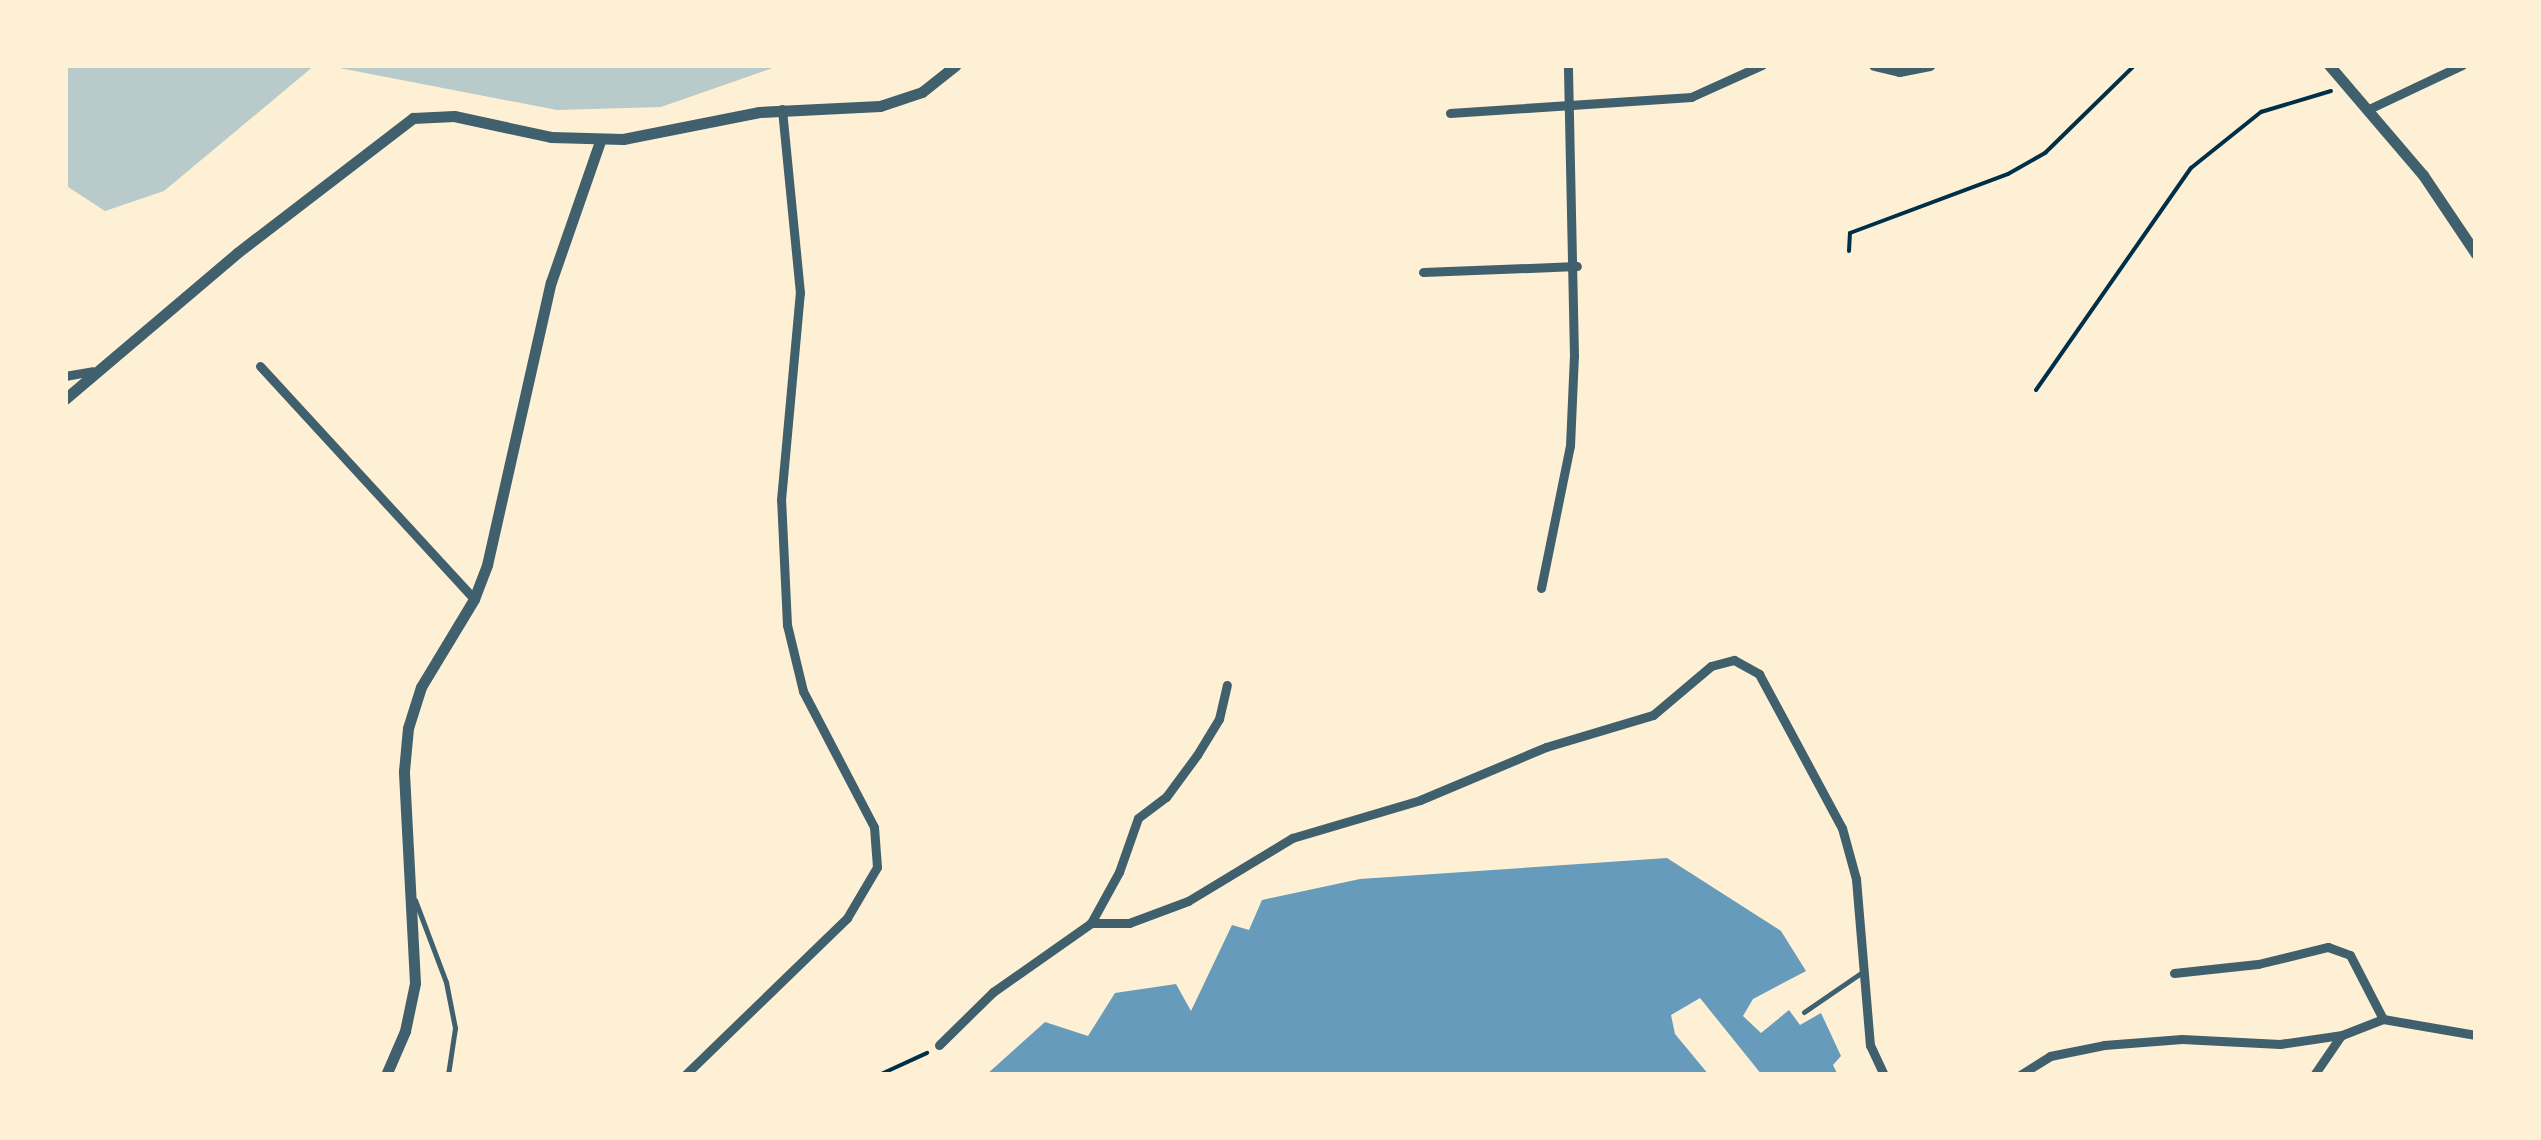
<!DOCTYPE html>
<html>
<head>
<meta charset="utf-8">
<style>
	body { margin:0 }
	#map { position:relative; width:2541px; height:1140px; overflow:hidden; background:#fdf0d5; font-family:Inter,sans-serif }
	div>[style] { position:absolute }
	.green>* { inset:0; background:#b9caca }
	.water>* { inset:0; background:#669bbc }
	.path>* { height:4px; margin:-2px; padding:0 2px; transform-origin:2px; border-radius:2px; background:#003049 }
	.service>* { height:5px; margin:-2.5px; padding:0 2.5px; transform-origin:2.5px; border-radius:2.5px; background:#3f606c }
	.minor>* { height:9px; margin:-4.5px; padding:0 4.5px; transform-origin:4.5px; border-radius:4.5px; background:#3f606c }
	.tertiary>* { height:11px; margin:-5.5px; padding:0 5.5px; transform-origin:5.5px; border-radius:5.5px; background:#3f606c }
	span { translate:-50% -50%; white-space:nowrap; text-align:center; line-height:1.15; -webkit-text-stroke:10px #fdf0d5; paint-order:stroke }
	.frame { position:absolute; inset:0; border:68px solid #fdf0d5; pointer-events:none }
</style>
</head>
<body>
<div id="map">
	<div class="green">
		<div style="clip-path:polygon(65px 65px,315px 65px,164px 191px,105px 211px,65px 185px)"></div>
		<div style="clip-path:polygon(324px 65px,781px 65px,661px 107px,557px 110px)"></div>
	</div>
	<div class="water">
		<div style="clip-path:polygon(1667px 858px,1781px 931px,1806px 971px,1753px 999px,1743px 1016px,1761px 1033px,1789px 1010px,1800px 1025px,1821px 1013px,1841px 1056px,1833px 1065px,1838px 1075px,1762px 1075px,1700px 998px,1671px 1015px,1675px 1034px,1709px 1075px,986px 1075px,1045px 1022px,1088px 1036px,1115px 993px,1176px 984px,1191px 1011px,1232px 925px,1249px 930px,1262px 900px,1360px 879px)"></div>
	</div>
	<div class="path">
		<div style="left:2272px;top:65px;width:16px"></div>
		<div style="left:1849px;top:251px;width:18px;rotate:-87deg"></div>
		<div style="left:1850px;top:233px;width:169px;rotate:-20.5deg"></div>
		<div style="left:2008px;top:174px;width:43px;rotate:-29.6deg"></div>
		<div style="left:2045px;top:153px;width:126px;rotate:-44.4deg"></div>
		<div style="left:2036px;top:390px;width:271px;rotate:-55.1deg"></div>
		<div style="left:2191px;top:168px;width:90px;rotate:-38.7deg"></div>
		<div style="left:2261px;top:112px;width:73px;rotate:-16.7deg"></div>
		<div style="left:879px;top:1075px;width:53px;rotate:-24.6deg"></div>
	</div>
	<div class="service">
		<div style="left:415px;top:900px;width:88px;rotate:69.3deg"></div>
		<div style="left:446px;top:982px;width:47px;rotate:78.9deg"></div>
		<div style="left:455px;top:1028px;width:48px;rotate:98.5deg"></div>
		<div style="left:1804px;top:1012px;width:69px;rotate:-34.4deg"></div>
	</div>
	<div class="minor">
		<div style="left:2371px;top:108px;width:101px;rotate:-25.3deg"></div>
		<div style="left:1450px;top:113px;width:242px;rotate:-3.8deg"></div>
		<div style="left:1691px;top:97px;width:78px;rotate:-24.3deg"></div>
		<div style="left:1423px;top:272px;width:154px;rotate:-2.2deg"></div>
		<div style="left:260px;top:366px;width:316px;rotate:47.4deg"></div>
		<div style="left:65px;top:376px;width:28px;rotate:-10deg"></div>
		<div style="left:1541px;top:588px;width:145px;rotate:-78.5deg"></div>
		<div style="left:1570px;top:446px;width:90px;rotate:-87.5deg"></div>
		<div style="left:1574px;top:356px;width:291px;rotate:-91.2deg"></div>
		<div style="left:1091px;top:923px;width:58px;rotate:-61.2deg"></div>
		<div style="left:1119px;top:872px;width:57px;rotate:-70.6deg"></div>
		<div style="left:1138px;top:818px;width:35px;rotate:-37deg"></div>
		<div style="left:1166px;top:797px;width:52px;rotate:-53.6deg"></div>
		<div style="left:1197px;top:755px;width:42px;rotate:-58.6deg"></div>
		<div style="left:1219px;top:719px;width:35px;rotate:-77deg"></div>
		<div style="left:2174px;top:973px;width:84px;rotate:-6.1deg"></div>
		<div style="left:2258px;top:964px;width:72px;rotate:-13.7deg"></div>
		<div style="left:2328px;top:947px;width:23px;rotate:20deg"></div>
		<div style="left:2350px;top:955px;width:72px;rotate:62.7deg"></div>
		<div style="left:939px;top:1045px;width:76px;rotate:-44.5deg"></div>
		<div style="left:993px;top:992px;width:120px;rotate:-35.1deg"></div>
		<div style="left:1091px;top:923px;width:38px"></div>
		<div style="left:1129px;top:923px;width:63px;rotate:-20.4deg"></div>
		<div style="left:1188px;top:901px;width:122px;rotate:-31.2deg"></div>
		<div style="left:1292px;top:838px;width:134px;rotate:-16.5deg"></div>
		<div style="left:1420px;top:800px;width:137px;rotate:-22.8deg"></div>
		<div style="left:1546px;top:747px;width:112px;rotate:-16.7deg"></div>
		<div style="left:1653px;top:715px;width:76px;rotate:-40.2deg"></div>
		<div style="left:1711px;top:666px;width:24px;rotate:-15deg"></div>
		<div style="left:1734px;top:660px;width:29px;rotate:29deg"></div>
		<div style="left:1759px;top:674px;width:175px;rotate:61.7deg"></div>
		<div style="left:1842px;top:828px;width:53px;rotate:74.6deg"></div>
		<div style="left:1856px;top:879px;width:167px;rotate:85.2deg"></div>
		<div style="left:1870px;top:1045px;width:33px;rotate:65deg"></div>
		<div style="left:685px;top:1075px;width:226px;rotate:-44.1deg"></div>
		<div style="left:847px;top:918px;width:59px;rotate:-59.5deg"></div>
		<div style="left:877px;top:867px;width:40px;rotate:-94.3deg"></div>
		<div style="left:874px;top:827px;width:153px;rotate:-117.6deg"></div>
		<div style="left:803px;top:691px;width:68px;rotate:-103.6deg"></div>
		<div style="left:787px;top:625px;width:125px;rotate:-92.7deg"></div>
		<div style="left:781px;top:500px;width:208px;rotate:-84.8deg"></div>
		<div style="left:800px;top:293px;width:185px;rotate:-95.6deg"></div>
		<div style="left:2020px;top:1075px;width:36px;rotate:-32deg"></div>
		<div style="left:2050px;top:1056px;width:55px;rotate:-11.5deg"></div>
		<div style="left:2104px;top:1045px;width:78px;rotate:-4.4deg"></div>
		<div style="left:2182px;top:1039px;width:98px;rotate:2.9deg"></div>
		<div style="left:2280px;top:1044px;width:63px;rotate:-8.3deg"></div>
		<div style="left:2342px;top:1035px;width:44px;rotate:-21.3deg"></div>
		<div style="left:2383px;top:1019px;width:94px;rotate:9.8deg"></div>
		<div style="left:2314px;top:1075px;width:46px;rotate:-55.6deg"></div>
	</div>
	<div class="tertiary">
		<div style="left:1874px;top:65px;width:26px;rotate:13deg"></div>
		<div style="left:1899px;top:71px;width:31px;rotate:-11deg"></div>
		<div style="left:2329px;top:65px;width:145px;rotate:49.5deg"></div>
		<div style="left:2423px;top:175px;width:95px;rotate:56.1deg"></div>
		<div style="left:65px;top:399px;width:226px;rotate:-40.3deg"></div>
		<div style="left:237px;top:253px;width:222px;rotate:-37.5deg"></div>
		<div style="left:413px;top:118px;width:41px;rotate:-2.8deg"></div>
		<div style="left:454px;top:116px;width:99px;rotate:12.2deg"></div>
		<div style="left:551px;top:137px;width:72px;rotate:1.6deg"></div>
		<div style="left:623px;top:139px;width:139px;rotate:-11.2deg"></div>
		<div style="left:759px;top:112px;width:121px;rotate:-2.8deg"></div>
		<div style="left:880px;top:106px;width:44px;rotate:-18.4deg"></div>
		<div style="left:922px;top:92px;width:43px;rotate:-38.5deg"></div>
		<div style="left:386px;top:1075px;width:48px;rotate:-66.6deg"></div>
		<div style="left:405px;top:1031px;width:49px;rotate:-78.2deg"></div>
		<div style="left:415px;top:983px;width:212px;rotate:-93deg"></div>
		<div style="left:404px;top:771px;width:43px;rotate:-84.7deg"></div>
		<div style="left:408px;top:728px;width:43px;rotate:-72.4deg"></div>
		<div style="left:421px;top:687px;width:103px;rotate:-58.9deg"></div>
		<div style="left:474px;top:599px;width:36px;rotate:-69deg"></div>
		<div style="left:487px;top:565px;width:290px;rotate:-77.3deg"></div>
		<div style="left:551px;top:282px;width:149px;rotate:-70.8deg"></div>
	</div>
	<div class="frame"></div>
</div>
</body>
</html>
